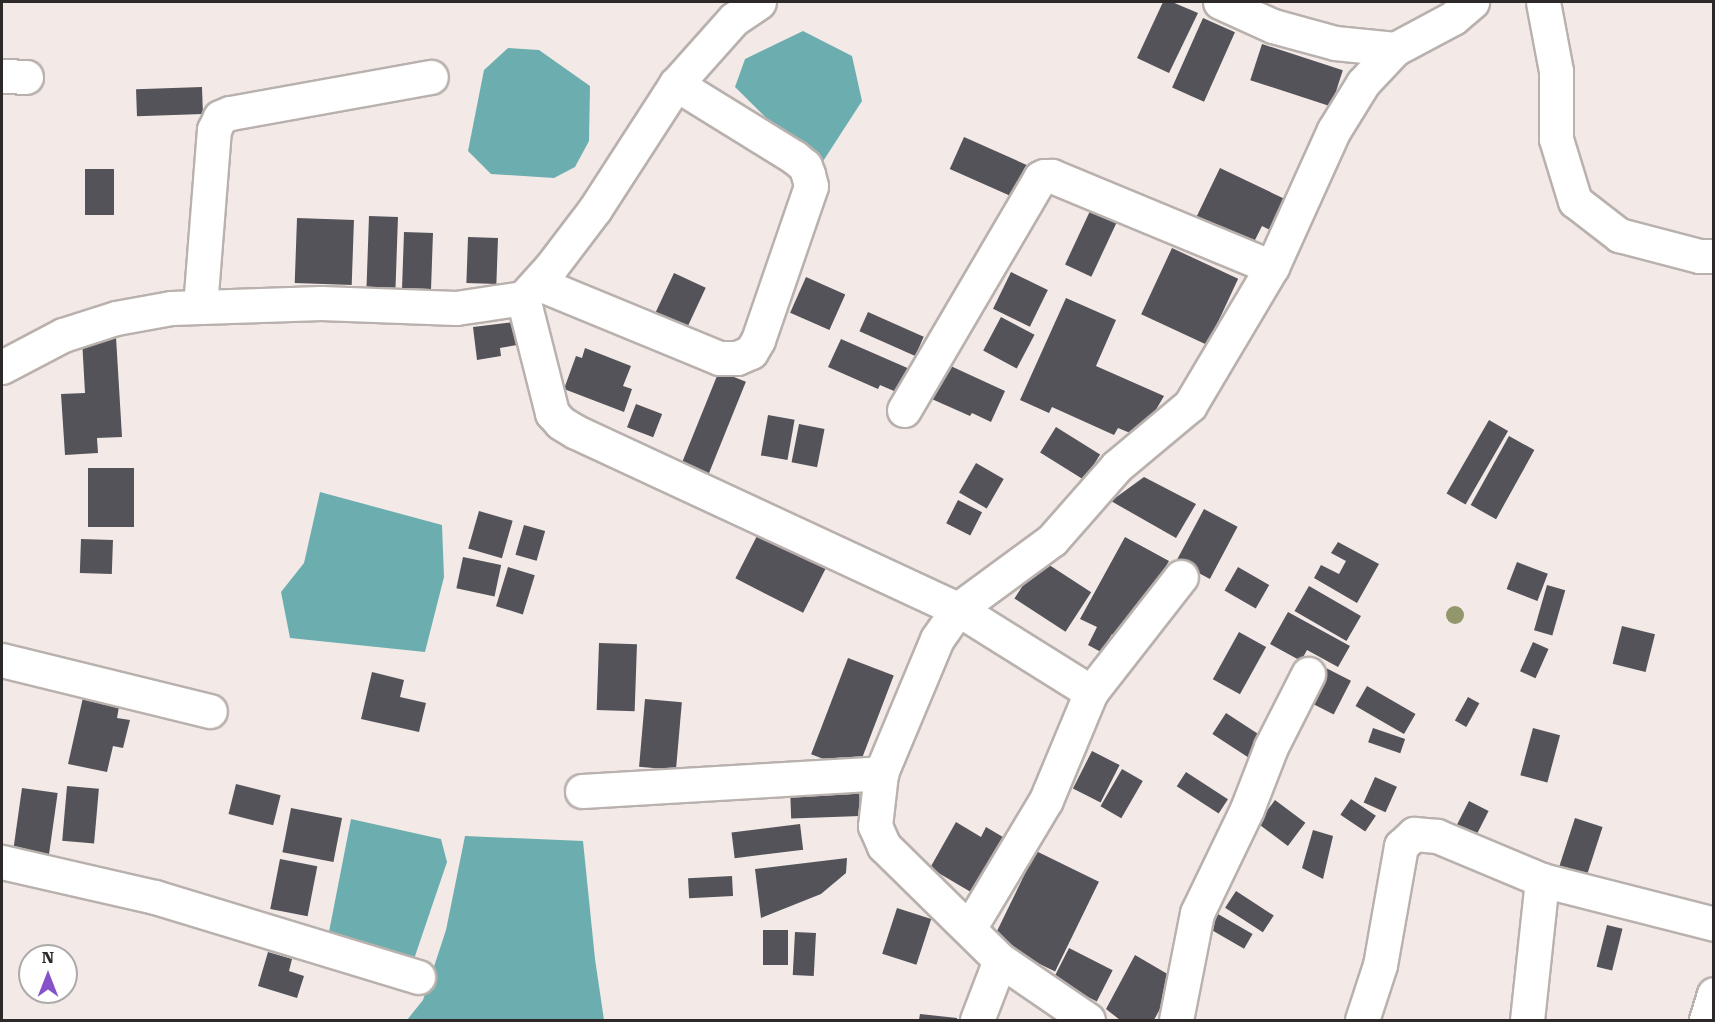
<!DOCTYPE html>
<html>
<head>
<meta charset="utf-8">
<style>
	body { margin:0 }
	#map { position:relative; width:1715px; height:1022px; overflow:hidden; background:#f3eae7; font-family:"Roboto Serif",serif }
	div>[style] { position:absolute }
	.water>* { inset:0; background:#6caeaf }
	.building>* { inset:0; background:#535359; transform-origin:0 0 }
	.roads { filter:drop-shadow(2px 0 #b9b1ad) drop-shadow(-2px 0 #b9b1ad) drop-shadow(0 2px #b9b1ad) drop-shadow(0 -2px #b9b1ad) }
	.minor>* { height:33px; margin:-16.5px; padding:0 16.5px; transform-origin:16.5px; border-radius:16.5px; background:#fff }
	.trees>* { width:18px; height:18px; margin:-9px; border-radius:50%; background:#91976b }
	span { translate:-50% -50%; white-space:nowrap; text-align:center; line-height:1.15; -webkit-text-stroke:6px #fff; paint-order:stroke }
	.frame { position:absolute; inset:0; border:3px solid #2c2928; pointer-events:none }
	.north { position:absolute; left:18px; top:944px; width:60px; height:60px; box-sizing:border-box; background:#fff; border:2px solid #aba9a9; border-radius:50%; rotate:0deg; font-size:16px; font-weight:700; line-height:24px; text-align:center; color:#2c2928 }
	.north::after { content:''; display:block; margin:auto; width:21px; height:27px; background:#8652ca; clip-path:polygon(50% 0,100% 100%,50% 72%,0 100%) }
</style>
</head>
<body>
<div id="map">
	<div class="water">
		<div style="clip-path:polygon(803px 31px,852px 56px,862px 101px,818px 169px,735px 87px,745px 59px)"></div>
		<div style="clip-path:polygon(508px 48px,539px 50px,590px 86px,589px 141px,575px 167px,554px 178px,491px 174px,468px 151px,484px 70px)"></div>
		<div style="clip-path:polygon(320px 492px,442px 525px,444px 577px,425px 652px,290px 638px,281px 592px,304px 563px)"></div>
		<div style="clip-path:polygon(351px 819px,441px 839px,447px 862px,413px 962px,328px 937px)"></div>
		<div style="clip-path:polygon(465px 836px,583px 841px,595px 959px,604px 1020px,407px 1020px,423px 1000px,446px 930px)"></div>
	</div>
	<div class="building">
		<div style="clip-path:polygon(1163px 2px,1172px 2px,1198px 13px,1169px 73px,1137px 58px)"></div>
		<div style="left:1203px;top:18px;width:35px;height:76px;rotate:24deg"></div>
		<div style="left:1262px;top:44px;width:85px;height:38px;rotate:18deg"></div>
		<div style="left:202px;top:87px;width:27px;height:66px;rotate:88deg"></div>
		<div style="left:964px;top:137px;width:71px;height:35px;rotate:24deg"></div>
		<div style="clip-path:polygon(1220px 168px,1289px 201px,1274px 232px,1262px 226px,1250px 250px,1193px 224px)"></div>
		<div style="left:85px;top:169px;width:29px;height:46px"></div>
		<div style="left:1090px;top:211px;width:29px;height:59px;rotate:25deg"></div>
		<div style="left:369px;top:216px;width:29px;height:78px;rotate:2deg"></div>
		<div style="left:297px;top:218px;width:57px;height:65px;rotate:2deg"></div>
		<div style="left:404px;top:232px;width:29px;height:59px;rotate:2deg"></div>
		<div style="left:468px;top:237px;width:30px;height:46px;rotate:2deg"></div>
		<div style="left:1172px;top:248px;width:73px;height:73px;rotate:25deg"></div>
		<div style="left:1011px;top:272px;width:41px;height:41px;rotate:26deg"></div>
		<div style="left:674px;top:273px;width:35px;height:55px;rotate:25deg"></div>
		<div style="left:806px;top:277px;width:43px;height:39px;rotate:24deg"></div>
		<div style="clip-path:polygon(1066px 298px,1116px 320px,1096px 366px,1164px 396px,1140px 437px,1118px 428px,1114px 435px,1052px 407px,1049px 413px,1020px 400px)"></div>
		<div style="left:868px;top:312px;width:61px;height:21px;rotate:24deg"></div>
		<div style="left:1001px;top:317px;width:38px;height:38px;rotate:28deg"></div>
		<div style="clip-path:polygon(514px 322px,517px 345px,500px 348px,501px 356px,477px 360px,473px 327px)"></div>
		<div style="clip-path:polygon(116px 337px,122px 437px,97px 438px,98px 453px,65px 455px,61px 394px,85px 393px,82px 339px)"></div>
		<div style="clip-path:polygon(841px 339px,912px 370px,901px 394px,880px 385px,878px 389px,828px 367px)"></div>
		<div style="clip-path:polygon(585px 348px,631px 366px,623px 386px,632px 389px,624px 412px,564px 389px,576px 356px,582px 358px)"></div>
		<div style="clip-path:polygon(942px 362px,1005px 391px,991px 422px,972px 413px,970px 416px,925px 396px)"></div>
		<div style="left:719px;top:371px;width:29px;height:111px;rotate:22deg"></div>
		<div style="left:636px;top:404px;width:28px;height:25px;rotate:21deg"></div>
		<div style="left:768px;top:415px;width:27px;height:41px;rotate:10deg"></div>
		<div style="left:1489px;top:420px;width:22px;height:85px;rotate:30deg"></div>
		<div style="left:799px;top:424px;width:26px;height:39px;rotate:11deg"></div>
		<div style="left:1056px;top:427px;width:52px;height:30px;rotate:32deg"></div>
		<div style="left:1509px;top:436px;width:29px;height:79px;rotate:29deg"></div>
		<div style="left:976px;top:463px;width:32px;height:34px;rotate:30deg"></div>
		<div style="left:88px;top:468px;width:46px;height:59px"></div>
		<div style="clip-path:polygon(1144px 477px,1196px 504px,1176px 538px,1111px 501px)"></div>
		<div style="left:958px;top:500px;width:27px;height:26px;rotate:27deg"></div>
		<div style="left:1204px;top:509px;width:38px;height:59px;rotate:28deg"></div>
		<div style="left:479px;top:511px;width:35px;height:39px;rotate:16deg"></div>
		<div style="left:524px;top:525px;width:22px;height:31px;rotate:16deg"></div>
		<div style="left:759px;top:532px;width:76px;height:52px;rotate:27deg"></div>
		<div style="clip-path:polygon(1125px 537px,1169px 561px,1124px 641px,1112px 634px,1101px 652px,1088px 645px,1097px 627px,1080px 619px)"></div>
		<div style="left:81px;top:539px;width:32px;height:34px;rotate:2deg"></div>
		<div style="clip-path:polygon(1338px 542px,1379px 564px,1357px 603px,1314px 578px,1321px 565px,1339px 574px,1346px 561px,1331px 553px)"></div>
		<div style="left:463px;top:557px;width:39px;height:32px;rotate:12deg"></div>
		<div style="left:1040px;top:559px;width:61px;height:47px;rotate:33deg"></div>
		<div style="left:1517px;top:562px;width:33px;height:29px;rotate:21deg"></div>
		<div style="left:508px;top:567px;width:28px;height:41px;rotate:17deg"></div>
		<div style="left:1238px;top:567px;width:36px;height:27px;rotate:30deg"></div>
		<div style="left:1547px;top:585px;width:19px;height:47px;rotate:16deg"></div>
		<div style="left:1309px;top:586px;width:60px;height:29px;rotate:30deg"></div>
		<div style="clip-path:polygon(1288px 612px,1350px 646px,1338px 667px,1307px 650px,1301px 661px,1270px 644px)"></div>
		<div style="left:1622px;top:626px;width:34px;height:39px;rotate:14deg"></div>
		<div style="left:1239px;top:632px;width:31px;height:54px;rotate:29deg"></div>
		<div style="left:1533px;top:642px;width:17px;height:32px;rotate:24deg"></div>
		<div style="left:599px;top:643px;width:38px;height:67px;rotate:2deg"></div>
		<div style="left:848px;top:658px;width:49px;height:103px;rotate:21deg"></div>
		<div style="left:1326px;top:668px;width:28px;height:38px;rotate:27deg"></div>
		<div style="clip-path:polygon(372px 672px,404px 680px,400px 697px,426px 703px,419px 732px,361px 719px)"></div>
		<div style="left:1367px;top:686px;width:56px;height:23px;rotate:30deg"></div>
		<div style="clip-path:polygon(84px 693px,120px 701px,117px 718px,130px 720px,123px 748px,113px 746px,107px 772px,68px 764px)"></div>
		<div style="left:1468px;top:697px;width:13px;height:27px;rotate:29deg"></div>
		<div style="left:645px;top:699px;width:37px;height:68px;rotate:5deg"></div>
		<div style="left:1226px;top:713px;width:43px;height:25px;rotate:33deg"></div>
		<div style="left:1373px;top:728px;width:34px;height:15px;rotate:19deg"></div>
		<div style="left:1533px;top:728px;width:28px;height:49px;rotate:15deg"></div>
		<div style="left:1092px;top:751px;width:31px;height:42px;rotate:27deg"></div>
		<div style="left:1122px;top:769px;width:24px;height:43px;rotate:30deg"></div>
		<div style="left:1186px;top:772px;width:50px;height:17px;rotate:33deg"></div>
		<div style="left:1375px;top:777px;width:24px;height:28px;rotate:24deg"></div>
		<div style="left:236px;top:784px;width:46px;height:31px;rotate:14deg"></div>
		<div style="left:859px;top:784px;width:32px;height:69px;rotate:88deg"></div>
		<div style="left:67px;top:786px;width:32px;height:55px;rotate:5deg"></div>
		<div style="left:22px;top:788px;width:36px;height:71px;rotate:8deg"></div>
		<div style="left:1351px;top:799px;width:30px;height:19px;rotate:34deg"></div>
		<div style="left:1275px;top:800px;width:38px;height:29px;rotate:37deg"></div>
		<div style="left:1469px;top:801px;width:22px;height:40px;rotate:27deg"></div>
		<div style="left:291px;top:808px;width:52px;height:45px;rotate:11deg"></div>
		<div style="left:1575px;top:818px;width:29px;height:56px;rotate:18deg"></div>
		<div style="clip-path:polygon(956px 822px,981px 837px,986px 827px,1013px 843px,981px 898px,930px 868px)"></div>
		<div style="left:800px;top:824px;width:26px;height:69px;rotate:83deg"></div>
		<div style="clip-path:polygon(1313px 830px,1333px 836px,1323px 879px,1302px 868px)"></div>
		<div style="left:1036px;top:851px;width:70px;height:100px;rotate:26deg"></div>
		<div style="clip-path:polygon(847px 858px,846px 873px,821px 894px,761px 918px,755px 869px)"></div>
		<div style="left:280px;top:859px;width:38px;height:51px;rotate:11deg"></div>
		<div style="left:732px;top:876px;width:20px;height:44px;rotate:87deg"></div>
		<div style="left:1236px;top:891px;width:45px;height:20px;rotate:33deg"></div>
		<div style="left:897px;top:908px;width:36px;height:48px;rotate:18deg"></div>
		<div style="left:1211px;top:910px;width:48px;height:17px;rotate:30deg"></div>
		<div style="left:1607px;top:925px;width:16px;height:43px;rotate:14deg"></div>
		<div style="left:763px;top:930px;width:25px;height:35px"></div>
		<div style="left:795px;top:932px;width:21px;height:43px;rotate:3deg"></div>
		<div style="left:1069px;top:948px;width:49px;height:35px;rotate:27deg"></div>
		<div style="clip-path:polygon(268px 952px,292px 959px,289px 971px,304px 976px,297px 998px,258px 986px)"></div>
		<div style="clip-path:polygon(1135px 955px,1176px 979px,1154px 1020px,1120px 1020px,1106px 1009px)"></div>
		<div style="clip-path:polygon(920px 1014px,957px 1018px,957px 1020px,919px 1020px)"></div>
	</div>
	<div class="roads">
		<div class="minor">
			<div style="left:1220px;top:2px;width:58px;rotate:24.4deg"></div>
			<div style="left:1273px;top:26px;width:64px;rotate:15.3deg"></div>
			<div style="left:1335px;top:43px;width:60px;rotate:5.7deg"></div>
			<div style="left:1543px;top:2px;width:70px;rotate:79.3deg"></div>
			<div style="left:1556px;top:71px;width:68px;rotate:90deg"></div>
			<div style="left:1556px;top:139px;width:65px;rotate:73deg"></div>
			<div style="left:1575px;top:201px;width:56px;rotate:37.7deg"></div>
			<div style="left:1619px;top:235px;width:83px;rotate:14.7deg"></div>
			<div style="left:1699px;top:256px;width:15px"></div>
			<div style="left:2px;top:76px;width:24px;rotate:2deg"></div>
			<div style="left:537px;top:283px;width:197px;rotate:22.4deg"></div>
			<div style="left:719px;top:358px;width:18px"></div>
			<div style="left:737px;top:358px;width:15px;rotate:-23deg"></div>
			<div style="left:751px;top:352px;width:14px;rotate:-60deg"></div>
			<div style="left:758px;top:340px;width:163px;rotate:-71deg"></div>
			<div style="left:811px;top:186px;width:12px;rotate:-104deg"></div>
			<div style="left:808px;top:174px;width:9px;rotate:-111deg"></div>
			<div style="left:805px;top:166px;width:14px;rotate:-141deg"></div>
			<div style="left:794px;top:157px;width:139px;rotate:-148.3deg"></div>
			<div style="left:523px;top:298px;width:119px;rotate:75.8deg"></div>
			<div style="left:552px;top:413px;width:13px;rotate:48deg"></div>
			<div style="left:561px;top:423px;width:17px;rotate:31deg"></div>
			<div style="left:576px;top:432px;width:421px;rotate:24.9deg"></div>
			<div style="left:958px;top:609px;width:157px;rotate:32deg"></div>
			<div style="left:200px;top:307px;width:178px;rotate:-85.5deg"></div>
			<div style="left:214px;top:130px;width:14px;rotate:-65deg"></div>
			<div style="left:220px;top:117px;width:11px;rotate:-22deg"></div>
			<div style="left:230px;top:113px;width:204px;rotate:-10.2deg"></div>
			<div style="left:2px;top:367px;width:69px;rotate:-27.7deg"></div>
			<div style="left:63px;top:335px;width:56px;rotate:-17.8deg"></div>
			<div style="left:116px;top:318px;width:56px;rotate:-10.3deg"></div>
			<div style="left:171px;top:308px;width:150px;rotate:-1.9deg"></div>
			<div style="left:321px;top:303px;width:135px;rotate:2.1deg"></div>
			<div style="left:456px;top:308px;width:68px;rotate:-8.5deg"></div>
			<div style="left:523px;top:298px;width:42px;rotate:-47.9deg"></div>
			<div style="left:551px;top:267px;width:73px;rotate:-52.8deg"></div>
			<div style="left:595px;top:209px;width:149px;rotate:-57.1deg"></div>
			<div style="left:676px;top:84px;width:87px;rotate:-48.3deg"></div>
			<div style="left:734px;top:19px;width:30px;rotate:-34deg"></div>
			<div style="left:904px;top:410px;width:269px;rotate:-59.6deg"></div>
			<div style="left:1040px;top:178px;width:4px;rotate:-27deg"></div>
			<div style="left:1044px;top:176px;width:8px"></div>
			<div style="left:1052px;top:176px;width:238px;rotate:22.5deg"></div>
			<div style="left:2px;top:660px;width:214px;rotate:13.8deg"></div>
			<div style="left:582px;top:791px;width:300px;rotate:-3.4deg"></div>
			<div style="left:2px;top:862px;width:157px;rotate:12.9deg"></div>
			<div style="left:155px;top:897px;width:275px;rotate:16.9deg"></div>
			<div style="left:1542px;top:880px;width:178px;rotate:14.3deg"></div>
			<div style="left:970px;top:927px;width:148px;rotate:-59.1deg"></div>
			<div style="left:1046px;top:800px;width:117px;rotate:-67.4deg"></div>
			<div style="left:1091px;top:692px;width:146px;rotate:-52deg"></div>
			<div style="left:977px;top:1020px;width:64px;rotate:-69deg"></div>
			<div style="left:1088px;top:1020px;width:107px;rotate:-145.7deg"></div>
			<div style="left:1000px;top:960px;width:163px;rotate:-135.5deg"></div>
			<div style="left:884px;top:846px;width:22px;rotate:-114deg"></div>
			<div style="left:875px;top:826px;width:53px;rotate:-83.5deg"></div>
			<div style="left:881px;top:773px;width:145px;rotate:-67.3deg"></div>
			<div style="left:937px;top:639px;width:37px;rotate:-55deg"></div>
			<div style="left:958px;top:609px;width:117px;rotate:-36.3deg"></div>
			<div style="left:1052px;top:540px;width:98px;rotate:-48.7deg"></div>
			<div style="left:1117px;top:466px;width:95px;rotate:-39.9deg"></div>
			<div style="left:1190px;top:405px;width:161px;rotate:-59.3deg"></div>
			<div style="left:1272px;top:267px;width:150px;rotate:-65.7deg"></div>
			<div style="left:1334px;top:130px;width:55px;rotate:-58.3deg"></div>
			<div style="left:1363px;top:83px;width:47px;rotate:-46.7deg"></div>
			<div style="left:1395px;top:49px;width:66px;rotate:-28.1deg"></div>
			<div style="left:1453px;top:18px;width:25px;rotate:-40deg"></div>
			<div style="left:1176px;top:1020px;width:109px;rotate:-78.9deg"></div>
			<div style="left:1197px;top:913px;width:115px;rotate:-64.3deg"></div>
			<div style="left:1247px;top:809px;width:66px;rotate:-68.8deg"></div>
			<div style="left:1271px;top:747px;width:82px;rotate:-63.1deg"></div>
			<div style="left:1362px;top:1020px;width:58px;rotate:-71.9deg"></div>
			<div style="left:1380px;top:965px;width:121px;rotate:-80deg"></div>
			<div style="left:1401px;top:846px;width:18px;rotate:-43deg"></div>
			<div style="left:1414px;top:834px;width:23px;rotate:5deg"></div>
			<div style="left:1437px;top:836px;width:114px;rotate:22.7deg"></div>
			<div style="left:1542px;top:880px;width:141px;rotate:96.1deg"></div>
			<div style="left:1706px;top:1020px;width:27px;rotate:-73deg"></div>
		</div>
	</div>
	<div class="trees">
		<div style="left:1455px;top:615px"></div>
	</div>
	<div class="frame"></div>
	<div class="north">N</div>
</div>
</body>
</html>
